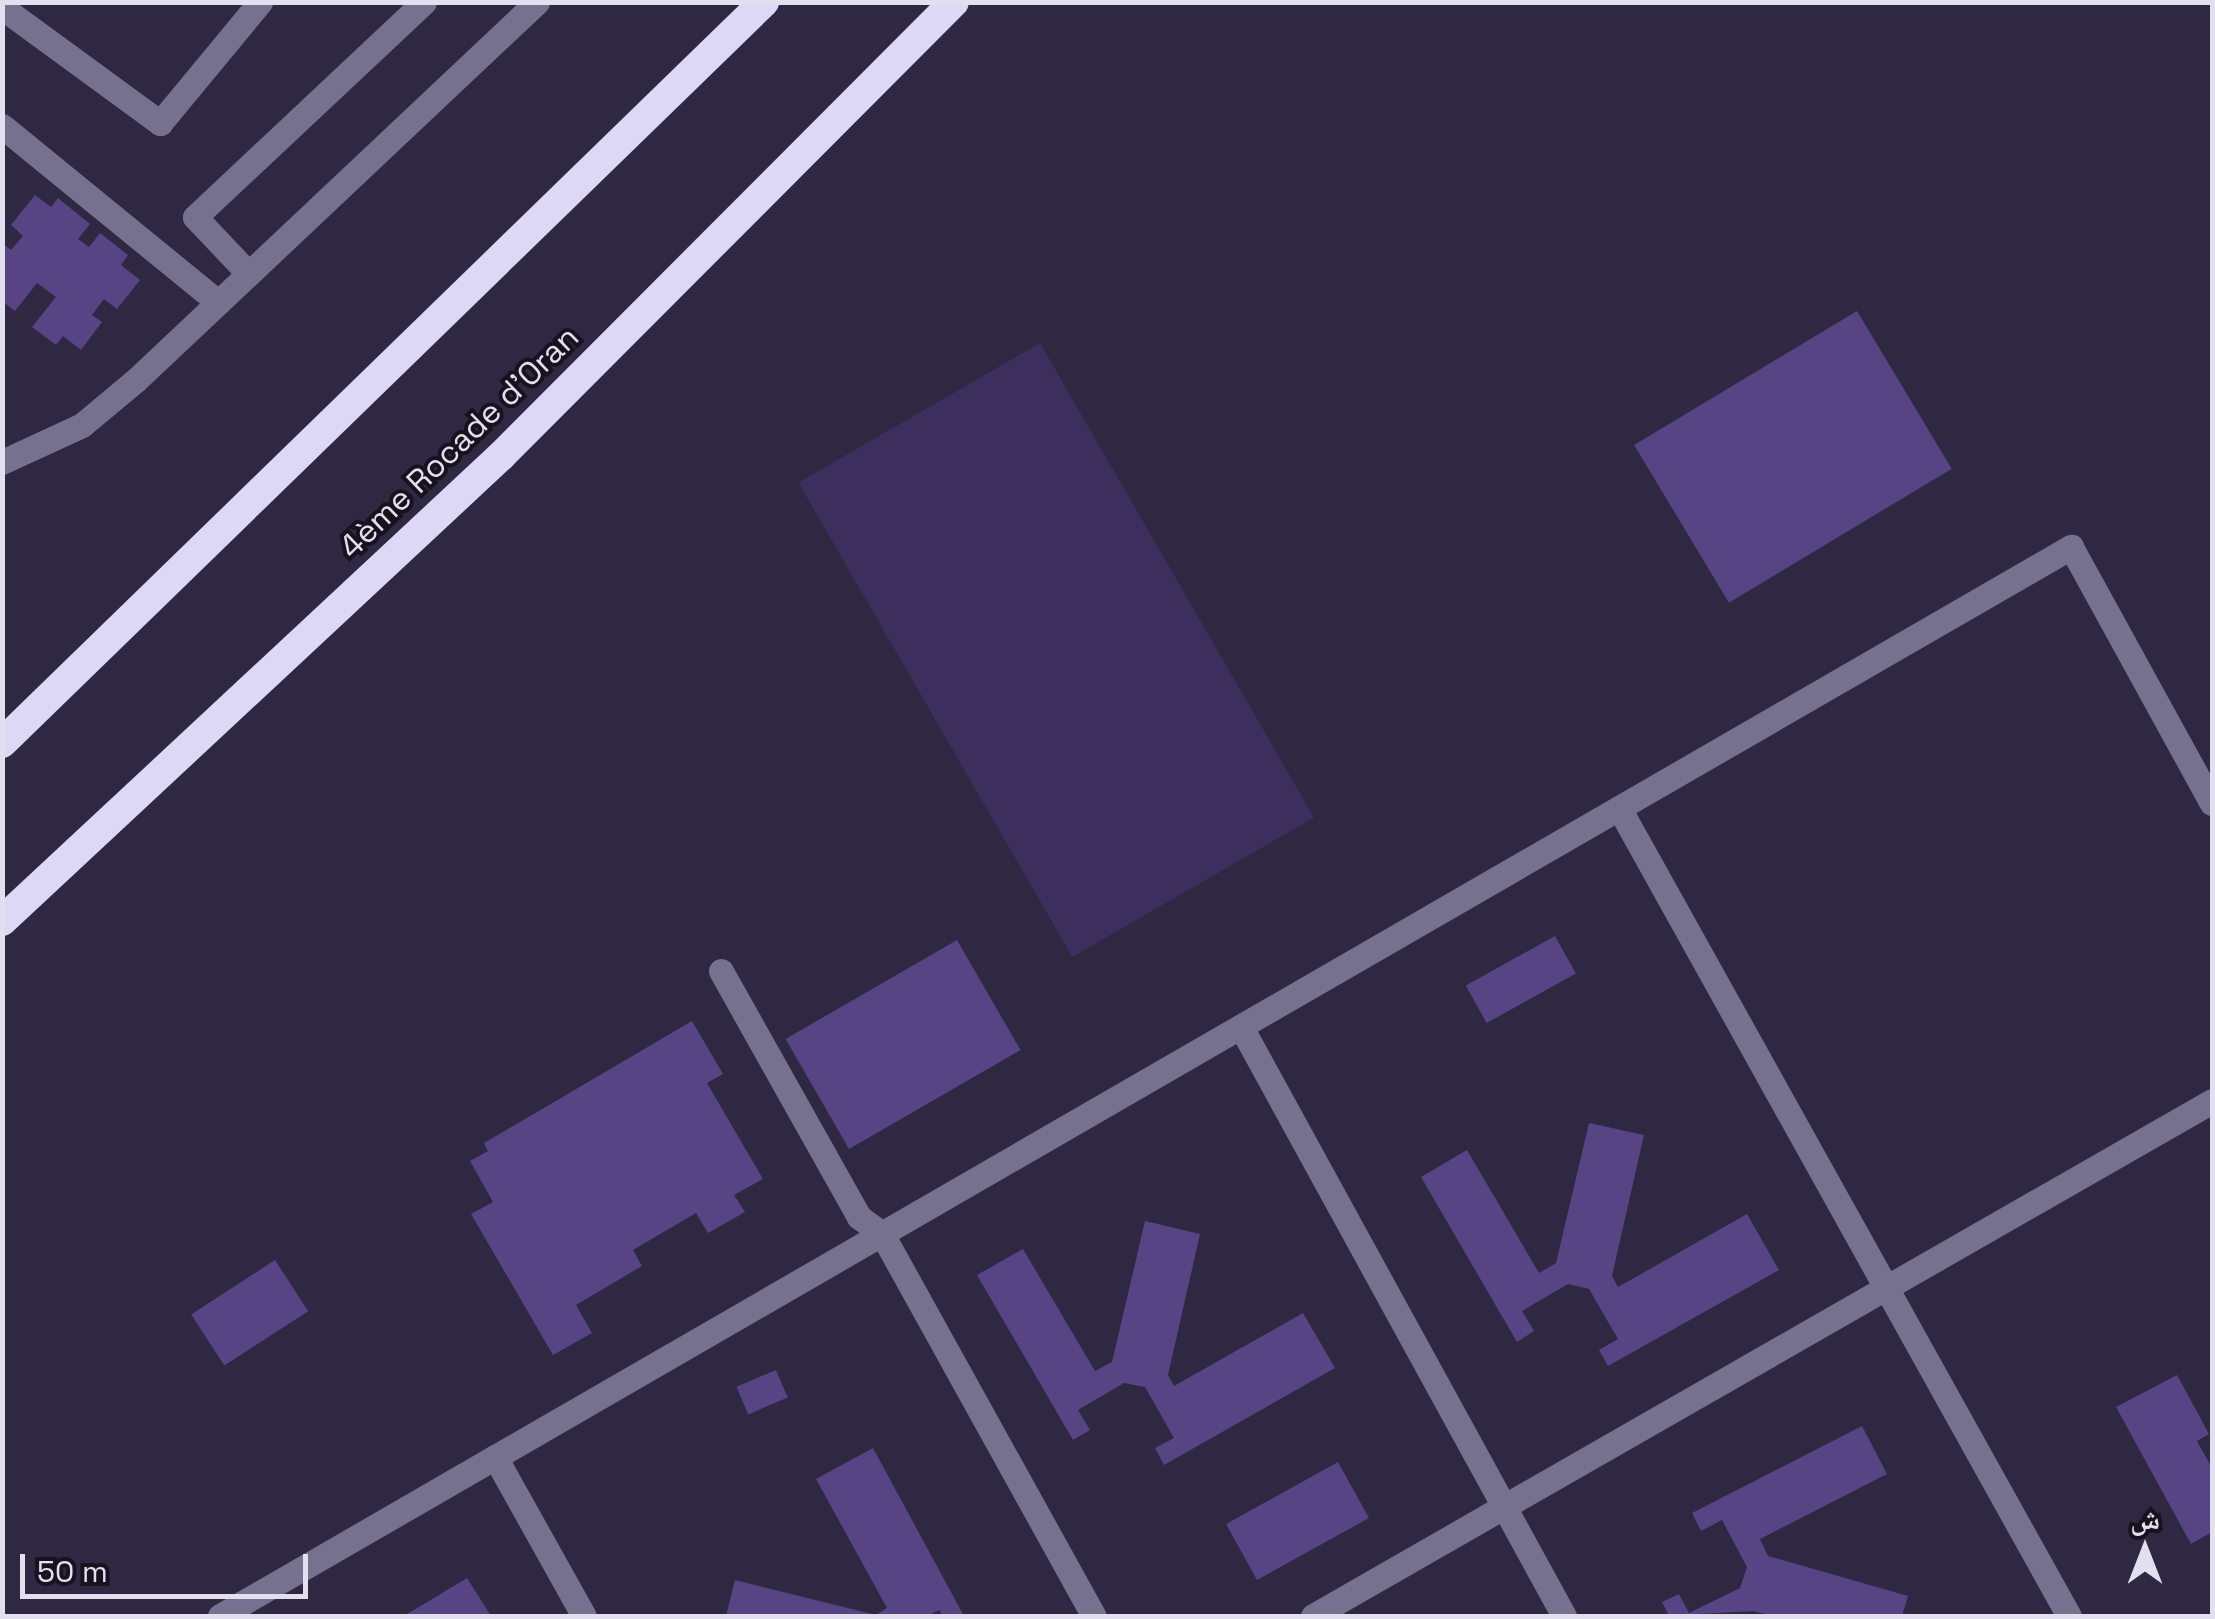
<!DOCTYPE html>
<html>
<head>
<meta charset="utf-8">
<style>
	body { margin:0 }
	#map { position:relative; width:2215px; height:1619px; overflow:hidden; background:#2e2842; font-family:"Space Grotesk","Noto Naskh Arabic",sans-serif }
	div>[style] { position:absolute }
	.green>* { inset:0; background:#3c2f5d; transform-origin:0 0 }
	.building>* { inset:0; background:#564485; transform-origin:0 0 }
	.minor>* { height:25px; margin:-12.5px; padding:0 12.5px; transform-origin:12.5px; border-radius:12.5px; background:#777190 }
	.highway>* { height:30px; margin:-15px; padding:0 15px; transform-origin:15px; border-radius:15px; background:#ddd8f6 }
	span { translate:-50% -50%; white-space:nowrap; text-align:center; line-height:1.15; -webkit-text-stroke:8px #16131f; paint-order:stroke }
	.street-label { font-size:32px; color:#e2dfef }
	.frame { position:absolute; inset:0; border:5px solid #e2dfef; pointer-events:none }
	.north { position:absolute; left:2095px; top:1499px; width:100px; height:100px; -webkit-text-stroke:8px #16131f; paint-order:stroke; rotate:0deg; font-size:28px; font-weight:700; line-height:40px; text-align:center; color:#e2dfef }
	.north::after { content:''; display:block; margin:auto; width:35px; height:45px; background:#e2dfef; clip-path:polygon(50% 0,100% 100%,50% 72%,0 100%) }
	.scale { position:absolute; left:20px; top:1554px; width:288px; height:45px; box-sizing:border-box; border:5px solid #e2dfef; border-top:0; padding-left:12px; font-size:30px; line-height:35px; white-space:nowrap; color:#e2dfef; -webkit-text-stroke:8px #16131f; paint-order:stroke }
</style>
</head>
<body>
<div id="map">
	<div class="green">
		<div style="left:1040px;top:343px;width:548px;height:279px;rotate:60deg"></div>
	</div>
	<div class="building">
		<div style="clip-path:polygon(35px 195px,51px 207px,58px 198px,90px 224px,78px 239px,89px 247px,100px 233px,128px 255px,121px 265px,140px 280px,117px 309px,104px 299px,92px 315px,102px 322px,81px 350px,63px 336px,56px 345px,32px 327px,56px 297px,37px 283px,15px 311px,2px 301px,2px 243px,11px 250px,23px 236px,11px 225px)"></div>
		<div style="left:1857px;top:311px;width:184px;height:260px;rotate:59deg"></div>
		<div style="left:1555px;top:936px;width:43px;height:102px;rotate:61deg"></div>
		<div style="left:957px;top:940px;width:127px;height:198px;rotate:60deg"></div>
		<div style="clip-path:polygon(692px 1021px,723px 1074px,707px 1083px,763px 1179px,734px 1195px,745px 1212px,708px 1233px,696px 1213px,633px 1250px,642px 1266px,576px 1305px,592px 1333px,553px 1355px,471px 1214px,493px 1202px,470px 1161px,488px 1151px,484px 1143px)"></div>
		<div style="clip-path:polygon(1589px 1123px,1644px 1135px,1612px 1276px,1618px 1287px,1747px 1214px,1779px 1270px,1608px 1366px,1599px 1350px,1618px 1339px,1589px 1289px,1568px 1284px,1522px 1311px,1534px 1331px,1517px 1342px,1421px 1177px,1467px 1150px,1539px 1273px,1556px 1263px)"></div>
		<div style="clip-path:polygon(1145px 1221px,1200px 1234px,1168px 1375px,1174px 1386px,1303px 1313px,1335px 1368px,1164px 1465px,1155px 1448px,1174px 1438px,1145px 1387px,1124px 1383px,1078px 1410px,1090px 1430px,1073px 1440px,977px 1275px,1023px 1249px,1095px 1371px,1112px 1362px)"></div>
		<div style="left:275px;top:1260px;width:61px;height:100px;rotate:57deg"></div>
		<div style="left:776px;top:1370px;width:30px;height:43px;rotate:67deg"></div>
		<div style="clip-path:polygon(2177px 1375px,2209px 1434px,2197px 1441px,2212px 1468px,2212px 1532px,2191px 1544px,2116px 1407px)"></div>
		<div style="clip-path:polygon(1862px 1426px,1887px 1474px,1760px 1539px,1768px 1556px,1908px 1596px,1902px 1616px,1773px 1616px,1753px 1611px,1669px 1616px,1662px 1602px,1679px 1594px,1689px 1613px,1740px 1588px,1747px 1567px,1722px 1520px,1701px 1531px,1692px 1513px)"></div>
		<div style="clip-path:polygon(873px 1448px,964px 1616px,943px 1616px,939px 1610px,927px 1616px,726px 1616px,735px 1580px,876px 1615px,887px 1608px,816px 1479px)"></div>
		<div style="left:1338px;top:1462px;width:64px;height:128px;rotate:61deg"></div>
		<div style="clip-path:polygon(467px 1578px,491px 1616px,404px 1616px)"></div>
	</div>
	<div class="minor">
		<div style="left:3px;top:8px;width:195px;rotate:36.2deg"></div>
		<div style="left:160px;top:123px;width:157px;rotate:-50.4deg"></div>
		<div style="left:2px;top:126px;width:279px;rotate:39.2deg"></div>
		<div style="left:248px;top:273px;width:77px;rotate:-133.4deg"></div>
		<div style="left:195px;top:217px;width:314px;rotate:-43.2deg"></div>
		<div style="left:2px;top:462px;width:88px;rotate:-24.8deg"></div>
		<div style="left:82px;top:425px;width:70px;rotate:-39.8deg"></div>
		<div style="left:136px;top:380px;width:551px;rotate:-43.31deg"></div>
		<div style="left:1619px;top:808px;width:925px;rotate:60.89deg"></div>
		<div style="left:721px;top:971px;width:282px;rotate:60.7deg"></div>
		<div style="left:859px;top:1217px;width:29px;rotate:36deg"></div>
		<div style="left:882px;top:1234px;width:437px;rotate:61deg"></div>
		<div style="left:1241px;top:1027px;width:672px;rotate:61.26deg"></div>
		<div style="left:495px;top:1457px;width:182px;rotate:60.8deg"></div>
		<div style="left:220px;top:1616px;width:2138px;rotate:-30.01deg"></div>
		<div style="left:2071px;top:547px;width:292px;rotate:61.2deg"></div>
		<div style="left:1313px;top:1616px;width:1036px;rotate:-29.81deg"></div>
	</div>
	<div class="highway">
		<div style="left:2px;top:743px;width:1063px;rotate:-44.2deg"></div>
		<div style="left:2px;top:921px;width:682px;rotate:-42.98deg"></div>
		<div style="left:501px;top:456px;width:641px;rotate:-45.06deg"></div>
	</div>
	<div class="street-label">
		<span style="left:459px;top:442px;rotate:-44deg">4ème Rocade d'Oran</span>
	</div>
	<div class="frame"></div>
	<div class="north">ش</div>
	<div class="scale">50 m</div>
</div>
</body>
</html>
